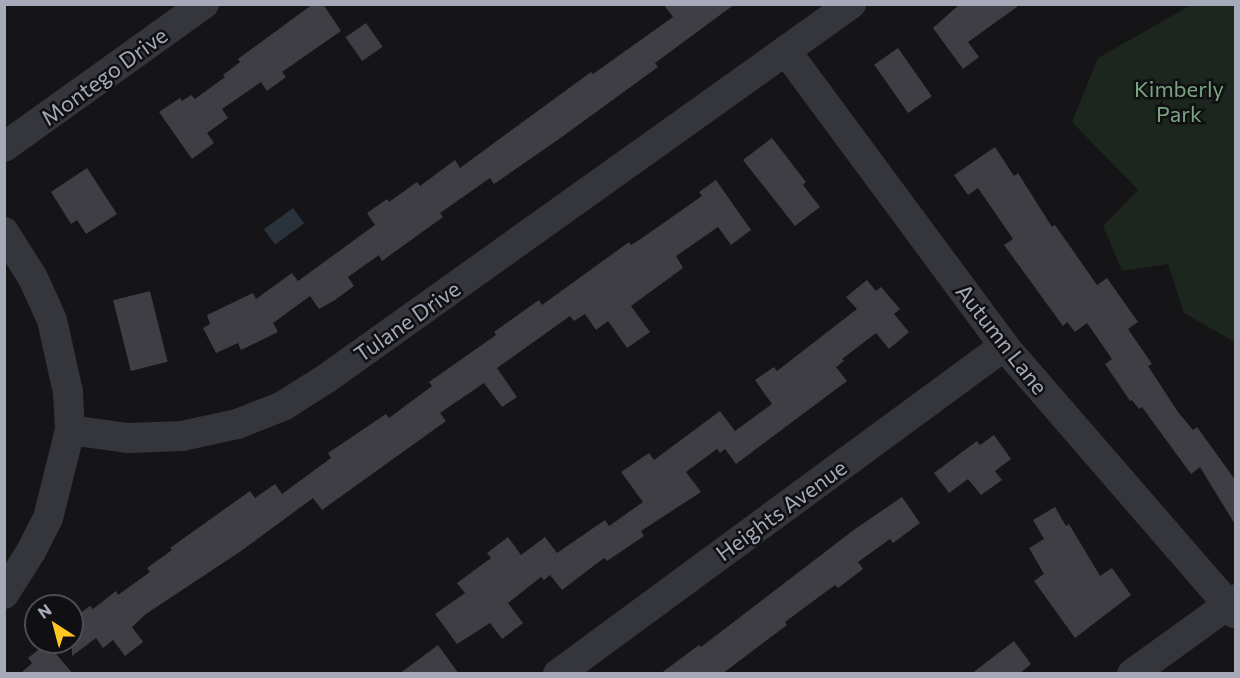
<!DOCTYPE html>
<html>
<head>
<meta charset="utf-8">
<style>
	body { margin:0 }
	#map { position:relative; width:1240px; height:678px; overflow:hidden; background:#151517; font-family:Commissioner,sans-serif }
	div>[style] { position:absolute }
	.green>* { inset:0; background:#1c251e }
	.water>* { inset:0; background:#2a323c; transform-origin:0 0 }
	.building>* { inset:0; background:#3e3e44; transform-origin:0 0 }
	.minor>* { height:30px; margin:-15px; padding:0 15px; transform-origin:15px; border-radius:15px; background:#35363c }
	span { translate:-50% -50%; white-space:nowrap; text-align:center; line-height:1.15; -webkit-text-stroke:5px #101012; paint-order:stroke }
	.street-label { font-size:22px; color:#a5a9b8 }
	.park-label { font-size:22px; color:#7aa580 }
	.frame { position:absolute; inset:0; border:6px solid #a5a9b8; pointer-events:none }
	.north { position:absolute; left:24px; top:594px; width:60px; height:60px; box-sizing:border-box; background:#101012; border:2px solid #4c4d54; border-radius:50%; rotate:324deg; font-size:16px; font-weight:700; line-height:24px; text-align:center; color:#a5a9b8 }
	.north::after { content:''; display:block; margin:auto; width:21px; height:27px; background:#ffc724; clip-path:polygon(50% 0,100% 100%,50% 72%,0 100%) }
</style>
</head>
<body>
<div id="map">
	<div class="green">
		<div style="clip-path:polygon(1191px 5px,1235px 5px,1235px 342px,1184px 313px,1168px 264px,1122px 271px,1103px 226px,1138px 190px,1072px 122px,1098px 58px)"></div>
	</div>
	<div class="water">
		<div style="left:293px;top:208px;width:19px;height:36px;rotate:54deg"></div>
	</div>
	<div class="building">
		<div style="clip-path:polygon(313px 4px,323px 4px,341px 31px,282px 72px,286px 77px,267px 91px,261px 82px,222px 109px,228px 118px,207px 133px,214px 143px,192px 159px,159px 112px,180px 98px,182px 101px,191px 95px,195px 99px,225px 77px,223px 75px,240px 62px,238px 59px)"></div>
		<div style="clip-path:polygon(663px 4px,735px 4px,655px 63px,658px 67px,559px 139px,494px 184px,490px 178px,440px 213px,443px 217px,382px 261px,379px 255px,348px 277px,354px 286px,335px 300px,319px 309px,310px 296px,273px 323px,278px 332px,241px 350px,238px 343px,216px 353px,203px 328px,210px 324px,207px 315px,253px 293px,256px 299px,292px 273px,298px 281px,375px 225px,367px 213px,387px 199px,389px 202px,417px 182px,420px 186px,455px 160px,460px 168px,591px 72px,593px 74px,673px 17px)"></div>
		<div style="clip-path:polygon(960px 4px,1021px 4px,968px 42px,979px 57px,963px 69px,933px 28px)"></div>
		<div style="left:366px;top:23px;width:29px;height:25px;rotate:55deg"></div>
		<div style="left:898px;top:48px;width:59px;height:29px;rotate:55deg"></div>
		<div style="clip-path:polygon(772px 138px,806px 182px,803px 185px,820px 207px,795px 226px,743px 160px)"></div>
		<div style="clip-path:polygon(995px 147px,1014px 176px,1018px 173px,1052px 227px,1055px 225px,1097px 285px,1107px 278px,1138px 322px,1128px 329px,1152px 364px,1148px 366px,1178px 412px,1193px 430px,1197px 427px,1236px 481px,1236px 526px,1200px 467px,1191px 474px,1142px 407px,1139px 409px,1132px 400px,1130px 401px,1105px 364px,1112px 359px,1087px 323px,1075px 332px,1067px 322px,1063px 326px,1004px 245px,1013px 239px,978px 188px,968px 195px,954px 175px)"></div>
		<div style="clip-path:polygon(87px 168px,117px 214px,86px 234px,77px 220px,71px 224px,51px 192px)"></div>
		<div style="clip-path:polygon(716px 180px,751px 230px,731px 245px,718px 227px,676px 256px,683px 268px,631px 306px,650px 332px,627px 348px,608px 321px,596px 330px,585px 314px,574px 321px,570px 316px,497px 368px,517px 397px,502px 407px,484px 383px,440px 413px,446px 421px,322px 510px,313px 498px,241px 551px,146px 614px,132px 627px,143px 642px,125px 656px,113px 640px,103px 648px,96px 638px,72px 656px,72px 619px,90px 606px,93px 609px,116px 591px,118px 595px,150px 572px,147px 568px,172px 550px,170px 548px,250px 491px,255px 498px,275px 484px,282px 494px,331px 458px,328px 453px,386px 414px,389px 418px,432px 386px,429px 382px,496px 335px,494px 332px,539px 300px,542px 305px,629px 242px,631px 245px,642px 238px,702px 196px,699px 192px)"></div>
		<div style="clip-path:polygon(867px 280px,876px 291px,881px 287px,900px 309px,894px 314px,909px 332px,889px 349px,876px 333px,842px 359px,844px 361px,836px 367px,847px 381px,736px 464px,725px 449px,720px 453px,717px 449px,686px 472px,701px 492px,641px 531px,644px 536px,607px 561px,604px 558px,562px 590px,550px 575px,544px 580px,541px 577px,508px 603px,523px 623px,502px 639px,490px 623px,457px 644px,435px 614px,465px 593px,457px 583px,491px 558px,487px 553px,508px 537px,521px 555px,545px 537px,557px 553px,605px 520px,609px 526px,643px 502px,621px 472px,649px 453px,654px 460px,720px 411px,735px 431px,772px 404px,755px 380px,774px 367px,777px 371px,857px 309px,846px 297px)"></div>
		<div style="left:150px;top:291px;width:73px;height:38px;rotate:76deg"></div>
		<div style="clip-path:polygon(994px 435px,1011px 459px,995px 471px,1002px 480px,981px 495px,968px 479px,949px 493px,934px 473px,977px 441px,980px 445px)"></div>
		<div style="clip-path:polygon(902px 497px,920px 523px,893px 543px,890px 539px,858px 562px,863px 569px,838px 588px,835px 585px,785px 622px,787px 625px,722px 674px,660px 674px,699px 645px,701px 647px,855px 529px)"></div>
		<div style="clip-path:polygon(1055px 507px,1066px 526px,1069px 524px,1100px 576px,1112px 568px,1131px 595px,1075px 638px,1034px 581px,1044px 574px,1029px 548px,1044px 539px,1033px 520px)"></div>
		<div style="clip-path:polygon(1014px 641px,1031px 664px,1019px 674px,971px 674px)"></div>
		<div style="clip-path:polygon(47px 643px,73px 674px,20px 674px,32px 663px,28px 658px)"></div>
		<div style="clip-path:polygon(438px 645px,459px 674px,399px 674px)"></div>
	</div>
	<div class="minor">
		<div style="left:786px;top:51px;width:367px;rotate:53.5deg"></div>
		<div style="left:1004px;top:346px;width:354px;rotate:49.1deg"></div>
		<div style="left:4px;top:147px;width:246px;rotate:-35.6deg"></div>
		<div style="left:4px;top:232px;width:54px;rotate:57.8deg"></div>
		<div style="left:33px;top:278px;width:46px;rotate:65.7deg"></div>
		<div style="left:52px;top:320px;width:74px;rotate:77.5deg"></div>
		<div style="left:68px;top:392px;width:38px;rotate:87deg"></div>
		<div style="left:70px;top:430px;width:91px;rotate:104deg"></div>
		<div style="left:48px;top:518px;width:36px;rotate:117deg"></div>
		<div style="left:32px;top:550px;width:52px;rotate:122.5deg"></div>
		<div style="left:70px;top:430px;width:59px;rotate:7.9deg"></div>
		<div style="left:128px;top:438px;width:54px;rotate:-2.1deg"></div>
		<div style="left:182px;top:436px;width:56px;rotate:-12.3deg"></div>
		<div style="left:237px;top:424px;width:49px;rotate:-21.4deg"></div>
		<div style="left:283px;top:406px;width:52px;rotate:-32.5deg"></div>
		<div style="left:327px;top:378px;width:644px;rotate:-35.52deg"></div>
		<div style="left:558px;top:674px;width:554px;rotate:-36.33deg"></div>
		<div style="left:1132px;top:674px;width:128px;rotate:-35.8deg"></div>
	</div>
	<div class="street-label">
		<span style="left:104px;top:76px;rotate:-36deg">Montego Drive</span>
		<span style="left:407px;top:321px;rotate:-35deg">Tulane Drive</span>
		<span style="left:1002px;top:339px;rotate:52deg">Autumn Lane</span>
		<span style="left:781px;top:510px;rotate:-36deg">Heights Avenue</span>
	</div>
	<div class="park-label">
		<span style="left:1179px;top:101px">Kimberly<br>Park</span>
	</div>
	<div class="frame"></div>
	<div class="north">N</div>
</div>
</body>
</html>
